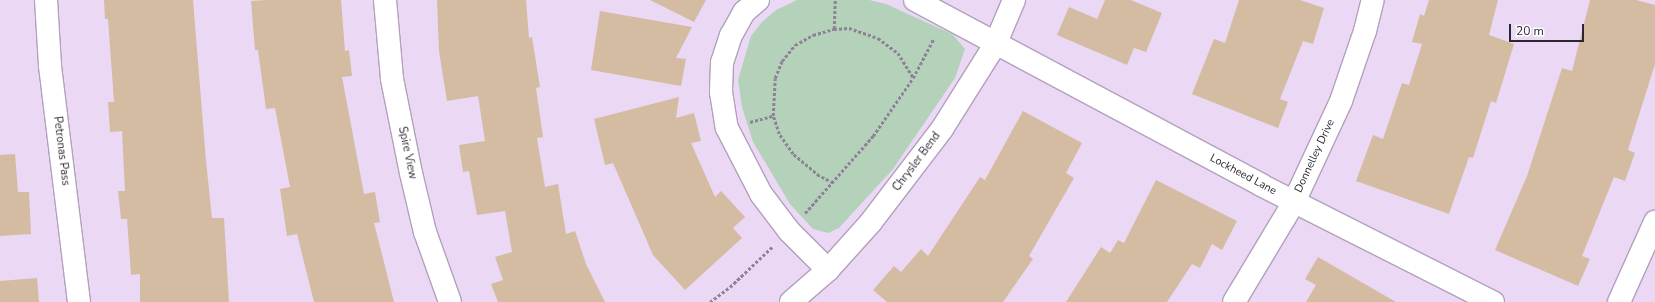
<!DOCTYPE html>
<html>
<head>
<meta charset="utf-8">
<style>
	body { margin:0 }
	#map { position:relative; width:1655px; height:302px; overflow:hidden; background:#ead8f5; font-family:"Nunito Sans",sans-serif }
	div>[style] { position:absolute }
	.green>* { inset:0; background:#b4d2b9 }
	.building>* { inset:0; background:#d4bca3 }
	.path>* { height:2.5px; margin-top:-1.25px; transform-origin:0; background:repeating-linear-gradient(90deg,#8e8296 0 3px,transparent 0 5px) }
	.roads { filter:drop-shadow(1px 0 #b2a0bc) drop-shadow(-1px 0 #b2a0bc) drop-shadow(0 1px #b2a0bc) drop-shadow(0 -1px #b2a0bc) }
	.minor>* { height:22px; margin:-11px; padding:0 11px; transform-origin:11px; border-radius:11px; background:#fff }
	span { translate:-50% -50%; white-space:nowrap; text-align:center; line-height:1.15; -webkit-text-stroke:4px #fff; paint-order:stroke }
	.street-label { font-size:11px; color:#2c2631 }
	.scale { position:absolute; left:1509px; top:24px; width:75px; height:18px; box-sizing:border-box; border:2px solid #2c2631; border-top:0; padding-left:5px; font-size:12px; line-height:14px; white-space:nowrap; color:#2c2631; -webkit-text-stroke:3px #fff; paint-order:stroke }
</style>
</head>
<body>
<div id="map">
	<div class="green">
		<div style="clip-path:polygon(797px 0,869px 0,886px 4px,952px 34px,965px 49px,955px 78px,893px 169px,839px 228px,828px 233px,813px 229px,790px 204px,753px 142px,742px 107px,738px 80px,751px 36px,762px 22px,776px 10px)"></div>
	</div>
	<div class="building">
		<div style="clip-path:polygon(104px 0,193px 0,206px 161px,212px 218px,224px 218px,229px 302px,140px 302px,140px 274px,131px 275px,127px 219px,121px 219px,118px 191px,125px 191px,122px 131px,110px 132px,108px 102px,114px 102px,108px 19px,105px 19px)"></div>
		<div style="clip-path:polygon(268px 0,341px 0,345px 51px,349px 50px,352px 76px,342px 77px,364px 194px,375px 192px,380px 222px,374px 223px,394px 302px,314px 302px,297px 234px,287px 236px,280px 189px,290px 187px,275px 108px,266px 109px,258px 50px,255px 50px,251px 1px)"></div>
		<div style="clip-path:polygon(437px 0,526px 0,529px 38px,532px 37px,540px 87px,536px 88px,543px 137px,537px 138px,545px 187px,558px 184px,566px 234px,575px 231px,586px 264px,605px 302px,498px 302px,491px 284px,503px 280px,495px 257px,512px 252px,505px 211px,477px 215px,469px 171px,463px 172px,459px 145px,485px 141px,478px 96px,447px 101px,439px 51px)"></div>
		<div style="clip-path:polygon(650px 0,706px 0,694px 22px)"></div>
		<div style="clip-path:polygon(1105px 0,1131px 0,1162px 13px,1146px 52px,1134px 48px,1127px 65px,1057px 35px,1069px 7px,1097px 19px)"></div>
		<div style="clip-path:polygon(1239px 0,1300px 0,1324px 8px,1313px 44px,1303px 41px,1280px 99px,1288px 102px,1278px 128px,1192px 94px,1214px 39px,1225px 43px)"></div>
		<div style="clip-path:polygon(1429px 0,1498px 0,1489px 35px,1514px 44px,1496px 103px,1491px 101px,1473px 158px,1469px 157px,1449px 214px,1356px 181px,1373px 135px,1383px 139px,1402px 83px,1409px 85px,1422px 44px,1412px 42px,1420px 14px,1424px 16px)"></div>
		<div style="clip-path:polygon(1590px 0,1636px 0,1655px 5px,1655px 64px,1628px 150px,1635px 153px,1625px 181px,1614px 177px,1582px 256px,1590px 259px,1578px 286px,1495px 250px,1527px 176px,1562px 68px,1572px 71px)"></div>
		<div style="clip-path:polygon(600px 11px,692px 27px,676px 58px,686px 59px,681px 86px,591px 70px)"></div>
		<div style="clip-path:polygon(679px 97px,676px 118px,694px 113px,701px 141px,691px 143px,715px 197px,721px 191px,745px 217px,733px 228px,742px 238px,685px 290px,653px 255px,613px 163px,605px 165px,594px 119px)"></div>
		<div style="clip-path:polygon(1023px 111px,1082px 143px,1066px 173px,1074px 178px,1029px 256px,1033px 259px,1003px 302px,887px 302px,873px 290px,894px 266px,901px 272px,921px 249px,928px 256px,980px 177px,985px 180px)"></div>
		<div style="clip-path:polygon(15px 154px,18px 192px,29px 192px,31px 234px,0 236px,0 155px)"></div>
		<div style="clip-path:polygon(1156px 180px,1237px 221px,1222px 250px,1212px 244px,1200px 268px,1192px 264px,1167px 302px,1066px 302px,1101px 247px,1110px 253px,1118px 240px,1124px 243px)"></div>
		<div style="clip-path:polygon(1318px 257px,1396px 302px,1306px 302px,1316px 285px,1305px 279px)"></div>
		<div style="clip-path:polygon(37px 278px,39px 302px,0 302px,0 281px)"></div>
	</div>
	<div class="path">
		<div style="left:834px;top:29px;width:29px;rotate:-88deg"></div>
		<div style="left:750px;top:122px;width:24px;rotate:-15deg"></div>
		<div style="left:833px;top:183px;width:16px;rotate:-153deg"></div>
		<div style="left:819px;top:176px;width:34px;rotate:-140deg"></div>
		<div style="left:793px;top:154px;width:24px;rotate:-125deg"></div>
		<div style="left:779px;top:134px;width:19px;rotate:-108deg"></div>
		<div style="left:773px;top:116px;width:38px;rotate:-87deg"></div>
		<div style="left:775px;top:78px;width:18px;rotate:-68deg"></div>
		<div style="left:782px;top:61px;width:21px;rotate:-51deg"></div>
		<div style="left:795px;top:45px;width:21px;rotate:-29deg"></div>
		<div style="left:813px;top:35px;width:22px;rotate:-16deg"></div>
		<div style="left:834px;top:29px;width:15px;rotate:-4deg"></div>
		<div style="left:849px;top:28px;width:31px;rotate:19deg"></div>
		<div style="left:878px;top:38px;width:25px;rotate:37deg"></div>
		<div style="left:898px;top:53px;width:28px;rotate:58deg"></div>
		<div style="left:805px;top:213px;width:103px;rotate:-48.6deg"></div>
		<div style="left:873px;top:136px;width:70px;rotate:-55.4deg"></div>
		<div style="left:913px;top:78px;width:45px;rotate:-62.3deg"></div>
		<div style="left:710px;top:302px;width:25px;rotate:-37deg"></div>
		<div style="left:730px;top:287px;width:58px;rotate:-43.6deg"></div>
	</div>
	<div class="roads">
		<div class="minor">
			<div style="left:46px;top:0;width:66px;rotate:86.5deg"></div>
			<div style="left:50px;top:66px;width:238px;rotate:83deg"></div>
			<div style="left:385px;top:0;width:79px;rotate:84.9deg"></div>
			<div style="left:392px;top:79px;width:96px;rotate:78.6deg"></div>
			<div style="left:411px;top:173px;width:61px;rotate:76.7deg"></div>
			<div style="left:425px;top:232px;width:74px;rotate:70.3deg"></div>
			<div style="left:758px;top:0;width:18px;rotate:139deg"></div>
			<div style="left:744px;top:12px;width:26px;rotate:119deg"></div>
			<div style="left:731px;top:35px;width:28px;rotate:108deg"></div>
			<div style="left:722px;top:62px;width:30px;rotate:92deg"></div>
			<div style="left:721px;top:92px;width:36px;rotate:81deg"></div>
			<div style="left:727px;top:128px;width:74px;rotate:62.7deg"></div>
			<div style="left:761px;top:194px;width:46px;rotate:52.9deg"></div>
			<div style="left:789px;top:231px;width:55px;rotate:45deg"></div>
			<div style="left:915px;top:0;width:392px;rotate:28.1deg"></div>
			<div style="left:1261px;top:185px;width:260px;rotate:26.8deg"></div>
			<div style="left:791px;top:302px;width:49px;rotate:-40.9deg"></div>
			<div style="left:828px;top:270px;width:64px;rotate:-48.1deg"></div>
			<div style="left:871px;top:222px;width:117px;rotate:-52.6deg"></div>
			<div style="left:942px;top:129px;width:99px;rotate:-57.8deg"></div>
			<div style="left:995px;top:45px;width:49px;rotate:-67.1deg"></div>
			<div style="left:1234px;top:302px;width:117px;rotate:-59deg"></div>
			<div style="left:1294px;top:202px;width:111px;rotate:-65deg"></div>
			<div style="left:1341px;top:101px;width:74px;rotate:-71.1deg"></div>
			<div style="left:1365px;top:31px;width:32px;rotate:-76deg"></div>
			<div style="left:1619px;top:302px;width:88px;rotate:-65.8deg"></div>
		</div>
	</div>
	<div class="street-label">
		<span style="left:61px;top:151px;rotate:83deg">Petronas Pass</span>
		<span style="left:407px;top:153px;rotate:78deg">Spire View</span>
		<span style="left:1315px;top:156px;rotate:-65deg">Donnelley Drive</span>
		<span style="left:917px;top:162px;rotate:-53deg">Chrysler Bend</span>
		<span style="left:1243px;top:175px;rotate:28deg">Lockheed Lane</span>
	</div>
	<div class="scale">20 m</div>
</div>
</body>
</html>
